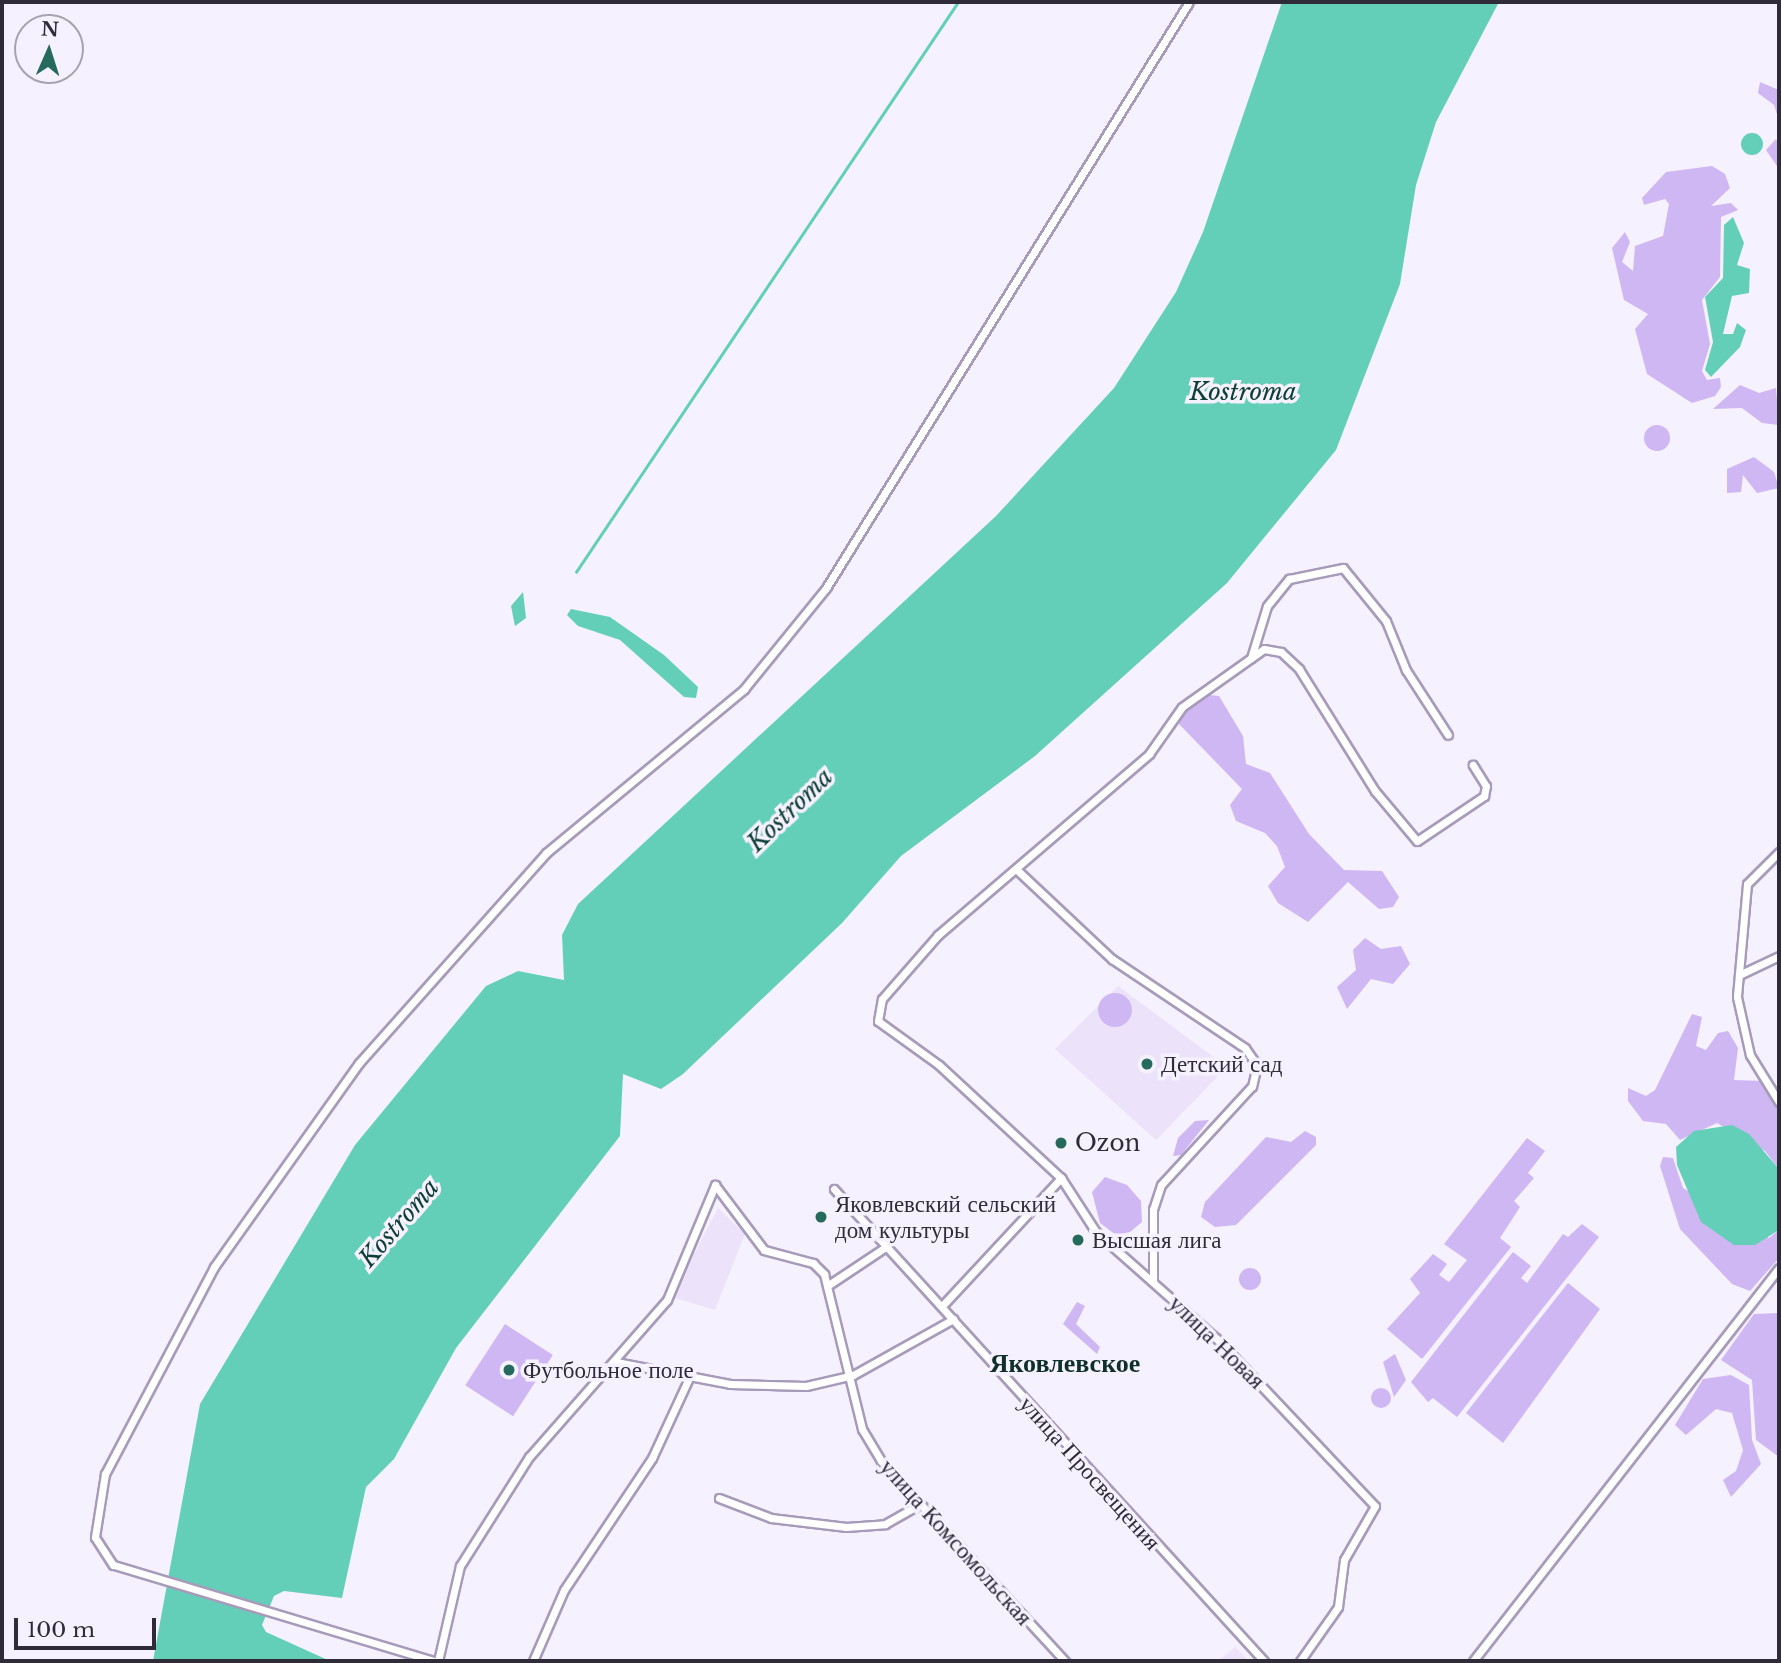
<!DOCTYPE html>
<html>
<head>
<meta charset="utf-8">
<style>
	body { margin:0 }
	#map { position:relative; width:1781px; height:1663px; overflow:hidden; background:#f6f1ff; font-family:"Libre Baskerville",serif }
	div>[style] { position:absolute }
	.built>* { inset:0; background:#ece3fb }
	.green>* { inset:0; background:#ceb7f2; transform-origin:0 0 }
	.round { border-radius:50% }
	.water>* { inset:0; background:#63cfb9 }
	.stream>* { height:2.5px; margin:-1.25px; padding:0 1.25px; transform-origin:1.25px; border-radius:1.25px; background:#63cfb9 }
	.roads { filter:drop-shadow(2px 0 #a79bba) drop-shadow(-2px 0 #a79bba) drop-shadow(0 2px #a79bba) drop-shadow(0 -2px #a79bba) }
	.minor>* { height:7px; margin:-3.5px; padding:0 3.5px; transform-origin:3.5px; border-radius:3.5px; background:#fff }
	.dots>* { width:19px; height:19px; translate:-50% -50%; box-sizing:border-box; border:4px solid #f6f1ff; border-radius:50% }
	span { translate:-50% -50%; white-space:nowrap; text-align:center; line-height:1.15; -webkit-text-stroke:7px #f6f1ff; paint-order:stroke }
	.poi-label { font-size:23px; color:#302b38 }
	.left { translate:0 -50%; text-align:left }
	.street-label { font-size:23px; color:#302b38 }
	.water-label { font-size:24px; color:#0d3f36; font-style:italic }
	.quarter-label { font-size:26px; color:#0f3029; font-weight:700 }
	.frame { position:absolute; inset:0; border:4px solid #302b38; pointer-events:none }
	.north { position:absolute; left:14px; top:14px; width:70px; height:70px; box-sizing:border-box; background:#f6f1ff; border:2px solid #a7a2af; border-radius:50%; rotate:3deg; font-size:19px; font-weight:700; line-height:28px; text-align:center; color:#302b38 }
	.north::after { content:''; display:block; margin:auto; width:24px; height:32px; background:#256a5d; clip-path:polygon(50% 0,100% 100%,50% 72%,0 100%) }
	.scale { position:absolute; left:14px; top:1618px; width:142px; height:32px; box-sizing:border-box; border:4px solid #302b38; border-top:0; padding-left:9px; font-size:21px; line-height:24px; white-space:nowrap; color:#302b38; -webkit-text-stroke:5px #f6f1ff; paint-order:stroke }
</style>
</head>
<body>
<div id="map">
	<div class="built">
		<div style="clip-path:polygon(1118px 986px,1227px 1067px,1156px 1140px,1055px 1049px)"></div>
		<div style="clip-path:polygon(718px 1208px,745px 1234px,715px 1310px,672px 1297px)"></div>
		<div style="clip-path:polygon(1235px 1647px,1249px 1661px,1218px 1661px)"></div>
	</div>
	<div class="green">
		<div style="clip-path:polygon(1760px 82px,1779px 90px,1779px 120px,1774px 105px,1758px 93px)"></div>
		<div style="clip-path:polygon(1776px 139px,1779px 146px,1779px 169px,1766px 150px)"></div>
		<div style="clip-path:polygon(1712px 166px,1725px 174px,1730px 188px,1711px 206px,1731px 203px,1738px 210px,1721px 217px,1720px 277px,1702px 300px,1710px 344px,1702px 371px,1707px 380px,1720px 378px,1721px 387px,1715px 396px,1692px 403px,1647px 374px,1635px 329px,1648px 314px,1624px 300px,1612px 248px,1625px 232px,1630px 242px,1622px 262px,1633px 271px,1635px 246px,1663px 236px,1669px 204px,1665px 199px,1644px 205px,1642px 198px,1666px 172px)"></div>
		<div style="clip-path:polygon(1740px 385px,1759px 393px,1776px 388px,1779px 425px,1762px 423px,1742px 408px,1713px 409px)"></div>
		<div class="round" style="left:1644px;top:425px;width:26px;height:26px"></div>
		<div style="clip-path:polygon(1754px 457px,1774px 472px,1779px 488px,1757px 493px,1743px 475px,1741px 492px,1727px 493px,1727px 469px)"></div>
		<div style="clip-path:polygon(1209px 695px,1219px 696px,1243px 736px,1246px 764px,1270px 773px,1309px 834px,1344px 870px,1382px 871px,1399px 897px,1393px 907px,1379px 909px,1348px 882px,1308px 922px,1278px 903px,1268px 886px,1285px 867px,1277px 846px,1265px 833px,1236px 821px,1230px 805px,1242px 789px,1179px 724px,1180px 716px)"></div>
		<div style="clip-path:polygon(1365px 938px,1381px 949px,1401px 946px,1410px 964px,1393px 984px,1371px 979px,1347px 1009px,1337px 987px,1356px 970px,1353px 950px)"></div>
		<div class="round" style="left:1098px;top:993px;width:34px;height:34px"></div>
		<div style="clip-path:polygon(1692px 1014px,1702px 1017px,1696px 1046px,1706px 1050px,1718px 1033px,1728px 1031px,1738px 1048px,1734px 1080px,1763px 1081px,1779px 1111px,1779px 1169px,1765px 1151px,1717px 1123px,1680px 1140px,1666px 1124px,1643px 1121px,1628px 1101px,1628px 1088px,1646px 1096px,1655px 1090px)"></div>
		<div style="clip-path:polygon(1209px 1120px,1181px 1155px,1173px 1156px,1178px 1138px,1195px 1121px)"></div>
		<div style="clip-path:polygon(1305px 1131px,1316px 1137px,1316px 1145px,1236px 1225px,1215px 1227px,1201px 1217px,1205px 1202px,1266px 1137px,1291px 1142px)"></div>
		<div style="clip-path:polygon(1527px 1138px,1545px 1151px,1528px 1173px,1534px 1178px,1514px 1201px,1520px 1207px,1500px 1238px,1511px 1247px,1422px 1359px,1387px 1329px,1420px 1293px,1410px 1279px,1433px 1254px,1447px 1264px,1439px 1275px,1449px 1282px,1467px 1260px,1444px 1244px)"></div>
		<div style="clip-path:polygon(1663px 1157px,1673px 1158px,1683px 1188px,1769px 1238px,1779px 1230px,1779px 1258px,1750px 1291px,1732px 1284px,1680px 1229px,1660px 1166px)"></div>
		<div style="clip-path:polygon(1105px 1177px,1127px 1185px,1141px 1201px,1142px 1222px,1130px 1232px,1116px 1235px,1100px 1223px,1092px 1192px)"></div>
		<div style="clip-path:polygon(1582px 1224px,1599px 1237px,1457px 1417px,1433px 1398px,1428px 1402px,1411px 1382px,1513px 1252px,1531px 1266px,1521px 1278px,1527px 1283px,1563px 1234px,1568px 1237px)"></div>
		<div class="round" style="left:1239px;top:1268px;width:22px;height:22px"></div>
		<div style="clip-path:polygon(1568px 1283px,1600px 1309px,1503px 1443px,1466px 1413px)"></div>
		<div style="clip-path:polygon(1077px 1302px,1085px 1306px,1076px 1324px,1100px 1347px,1097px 1354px,1063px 1324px)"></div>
		<div style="clip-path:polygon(1779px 1313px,1779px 1457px,1756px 1440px,1752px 1380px,1721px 1360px,1754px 1314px)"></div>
		<div style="left:505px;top:1324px;width:57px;height:73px;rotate:33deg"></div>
		<div style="clip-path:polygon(1395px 1354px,1406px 1380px,1394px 1397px,1383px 1362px)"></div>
		<div style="clip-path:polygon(1731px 1375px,1749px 1385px,1752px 1440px,1761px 1464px,1731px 1497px,1723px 1480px,1736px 1471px,1743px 1450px,1732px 1413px,1716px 1409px,1686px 1435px,1675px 1425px,1703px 1379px)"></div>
		<div class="round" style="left:1371px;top:1388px;width:20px;height:20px"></div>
	</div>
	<div class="water">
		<div style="clip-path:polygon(1282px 2px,1499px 2px,1436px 122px,1416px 185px,1400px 284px,1336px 450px,1227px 583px,1035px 756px,901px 856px,842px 923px,683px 1074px,661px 1089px,623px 1074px,620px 1136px,456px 1348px,394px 1459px,366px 1487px,342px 1598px,284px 1591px,274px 1596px,262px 1625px,266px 1632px,330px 1661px,153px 1661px,200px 1404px,355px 1145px,486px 986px,518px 971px,564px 980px,562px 935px,578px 904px,996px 516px,1114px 388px,1176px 292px,1203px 232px)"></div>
		<div class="round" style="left:1741px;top:133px;width:22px;height:22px"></div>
		<div style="clip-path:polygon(1733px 217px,1744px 243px,1737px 265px,1750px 269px,1749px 293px,1732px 296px,1723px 334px,1733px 334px,1737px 323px,1746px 330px,1740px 347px,1711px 377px,1705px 370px,1713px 342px,1705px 297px,1723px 278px,1724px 225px)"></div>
		<div style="clip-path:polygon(523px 592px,526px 618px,515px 626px,511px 606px)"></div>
		<div style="clip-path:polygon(571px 609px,610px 617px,664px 655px,698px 687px,696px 698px,684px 697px,620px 640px,578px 626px,567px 615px)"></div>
		<div style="clip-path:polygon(1732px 1125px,1749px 1134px,1779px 1169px,1779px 1230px,1755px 1245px,1734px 1245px,1701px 1222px,1677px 1165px,1676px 1147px,1694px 1131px)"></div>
	</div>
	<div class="stream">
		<div style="left:576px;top:572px;width:686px;rotate:-56.17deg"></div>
	</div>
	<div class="roads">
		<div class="minor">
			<div style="left:1251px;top:658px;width:54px;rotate:-72.9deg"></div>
			<div style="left:1267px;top:606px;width:35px;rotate:-51deg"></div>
			<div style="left:1289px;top:579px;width:55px;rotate:-11.5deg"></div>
			<div style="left:1343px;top:568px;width:68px;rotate:50.9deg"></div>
			<div style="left:1386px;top:621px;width:53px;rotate:67.8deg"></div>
			<div style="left:1406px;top:670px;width:77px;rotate:57.1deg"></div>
			<div style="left:1779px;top:852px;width:45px;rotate:135deg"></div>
			<div style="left:1747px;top:884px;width:113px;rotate:95.1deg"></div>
			<div style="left:1737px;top:997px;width:59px;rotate:77.4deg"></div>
			<div style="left:1750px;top:1055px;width:55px;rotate:58.3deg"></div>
			<div style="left:1016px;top:869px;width:132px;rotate:43.2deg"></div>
			<div style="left:1112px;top:959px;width:160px;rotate:33.8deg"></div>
			<div style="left:1245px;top:1048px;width:21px;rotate:55deg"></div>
			<div style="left:1257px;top:1065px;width:22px;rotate:103deg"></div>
			<div style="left:1252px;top:1086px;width:134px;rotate:132.6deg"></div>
			<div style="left:1161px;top:1185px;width:25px;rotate:108deg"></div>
			<div style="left:1153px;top:1209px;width:72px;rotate:90deg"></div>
			<div style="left:1739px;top:975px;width:44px;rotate:-25.4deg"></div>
			<div style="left:1061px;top:1178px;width:64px;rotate:57.1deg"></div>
			<div style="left:1096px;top:1232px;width:160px;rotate:41.5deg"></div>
			<div style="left:1216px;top:1338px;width:231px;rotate:46.6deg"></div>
			<div style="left:1375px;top:1506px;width:62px;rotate:119.9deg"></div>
			<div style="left:1344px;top:1560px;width:47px;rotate:97.3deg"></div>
			<div style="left:1338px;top:1607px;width:66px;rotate:125.1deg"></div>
			<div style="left:834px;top:1189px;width:639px;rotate:47.67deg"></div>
			<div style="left:827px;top:1286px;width:72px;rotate:-33.7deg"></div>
			<div style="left:942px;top:1306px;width:175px;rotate:-47.1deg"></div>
			<div style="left:1061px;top:1178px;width:166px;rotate:-137.2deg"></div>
			<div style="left:939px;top:1065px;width:75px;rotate:-144.2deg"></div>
			<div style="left:878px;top:1021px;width:22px;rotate:-80deg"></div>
			<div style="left:882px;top:999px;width:85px;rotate:-48.8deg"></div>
			<div style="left:938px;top:935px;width:278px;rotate:-40.6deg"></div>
			<div style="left:1149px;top:754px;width:57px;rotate:-54.9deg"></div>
			<div style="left:1182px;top:707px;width:100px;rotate:-35.3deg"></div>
			<div style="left:1264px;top:649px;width:17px;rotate:10deg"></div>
			<div style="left:1281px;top:652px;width:25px;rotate:43deg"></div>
			<div style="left:1299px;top:669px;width:144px;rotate:58.1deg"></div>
			<div style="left:1375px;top:791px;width:65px;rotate:50deg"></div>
			<div style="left:1417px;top:841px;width:81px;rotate:-33.9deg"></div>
			<div style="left:1484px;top:796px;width:10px;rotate:-79deg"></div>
			<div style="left:1486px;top:786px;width:25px;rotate:-122deg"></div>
			<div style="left:616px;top:1362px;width:116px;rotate:10.9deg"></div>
			<div style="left:730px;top:1384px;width:76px;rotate:1.5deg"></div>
			<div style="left:806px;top:1386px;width:48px;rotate:-13.2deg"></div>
			<div style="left:853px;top:1375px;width:115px;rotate:-29.2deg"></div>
			<div style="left:719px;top:1498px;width:56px;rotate:21deg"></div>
			<div style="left:771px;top:1518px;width:76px;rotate:6.8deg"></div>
			<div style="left:846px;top:1527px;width:39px;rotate:-4deg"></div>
			<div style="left:885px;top:1524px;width:40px;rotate:-29.7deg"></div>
			<div style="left:434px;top:1661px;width:335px;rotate:-163.3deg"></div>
			<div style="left:113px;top:1565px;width:33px;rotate:-123deg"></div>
			<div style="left:95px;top:1537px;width:64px;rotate:-81deg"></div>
			<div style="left:105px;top:1474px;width:234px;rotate:-62.2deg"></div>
			<div style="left:214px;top:1267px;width:250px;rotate:-54.6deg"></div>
			<div style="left:359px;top:1063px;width:281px;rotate:-48.3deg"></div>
			<div style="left:546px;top:853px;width:257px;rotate:-39.6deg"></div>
			<div style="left:744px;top:689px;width:130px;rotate:-50.9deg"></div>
			<div style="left:826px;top:588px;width:689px;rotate:-58.22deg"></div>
			<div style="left:438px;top:1661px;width:98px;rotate:-77deg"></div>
			<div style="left:460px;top:1566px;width:129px;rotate:-57.7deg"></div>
			<div style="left:529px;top:1457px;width:209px;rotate:-48.7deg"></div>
			<div style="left:667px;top:1300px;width:125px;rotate:-67.3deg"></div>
			<div style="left:715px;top:1185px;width:81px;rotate:53deg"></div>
			<div style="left:764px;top:1250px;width:51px;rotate:14.9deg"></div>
			<div style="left:813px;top:1263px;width:16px;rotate:45deg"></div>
			<div style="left:824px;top:1274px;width:160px;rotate:76.2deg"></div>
			<div style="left:862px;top:1429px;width:37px;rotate:59deg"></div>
			<div style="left:881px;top:1461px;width:272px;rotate:47.4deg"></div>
			<div style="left:533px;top:1661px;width:77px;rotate:-66.4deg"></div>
			<div style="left:564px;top:1590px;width:159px;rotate:-56.3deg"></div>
			<div style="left:652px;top:1458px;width:88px;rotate:-65.2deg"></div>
			<div style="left:1473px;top:1661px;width:498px;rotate:-52.1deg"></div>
		</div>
	</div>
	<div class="dots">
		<div style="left:1147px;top:1064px;background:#256a5d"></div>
		<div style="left:1061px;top:1143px;background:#256a5d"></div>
		<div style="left:821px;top:1217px;background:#256a5d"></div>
		<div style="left:1078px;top:1240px;background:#256a5d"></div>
		<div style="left:509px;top:1370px;background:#256a5d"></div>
	</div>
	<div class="poi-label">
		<span class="left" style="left:1161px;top:1064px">Детский сад</span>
		<span class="left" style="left:1075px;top:1143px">Ozon</span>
		<span class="left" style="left:835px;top:1217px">Яковлевский сельский<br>дом культуры</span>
		<span class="left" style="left:1092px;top:1240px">Высшая лига</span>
		<span class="left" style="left:523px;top:1370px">Футбольное поле</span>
	</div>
	<div class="street-label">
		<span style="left:1217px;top:1342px;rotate:44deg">улица Новая</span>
		<span style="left:1090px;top:1473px;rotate:48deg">улица Просвещения</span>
		<span style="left:956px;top:1542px;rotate:48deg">улица Комсомольская</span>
	</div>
	<div class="water-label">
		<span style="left:1243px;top:392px">Kostroma</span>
		<span style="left:790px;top:810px;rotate:-44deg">Kostroma</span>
		<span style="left:399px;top:1223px;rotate:-49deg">Kostroma</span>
	</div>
	<div class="quarter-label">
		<span style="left:1065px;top:1364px">Яковлевское</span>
	</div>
	<div class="frame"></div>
	<div class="north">N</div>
	<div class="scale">100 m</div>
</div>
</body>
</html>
